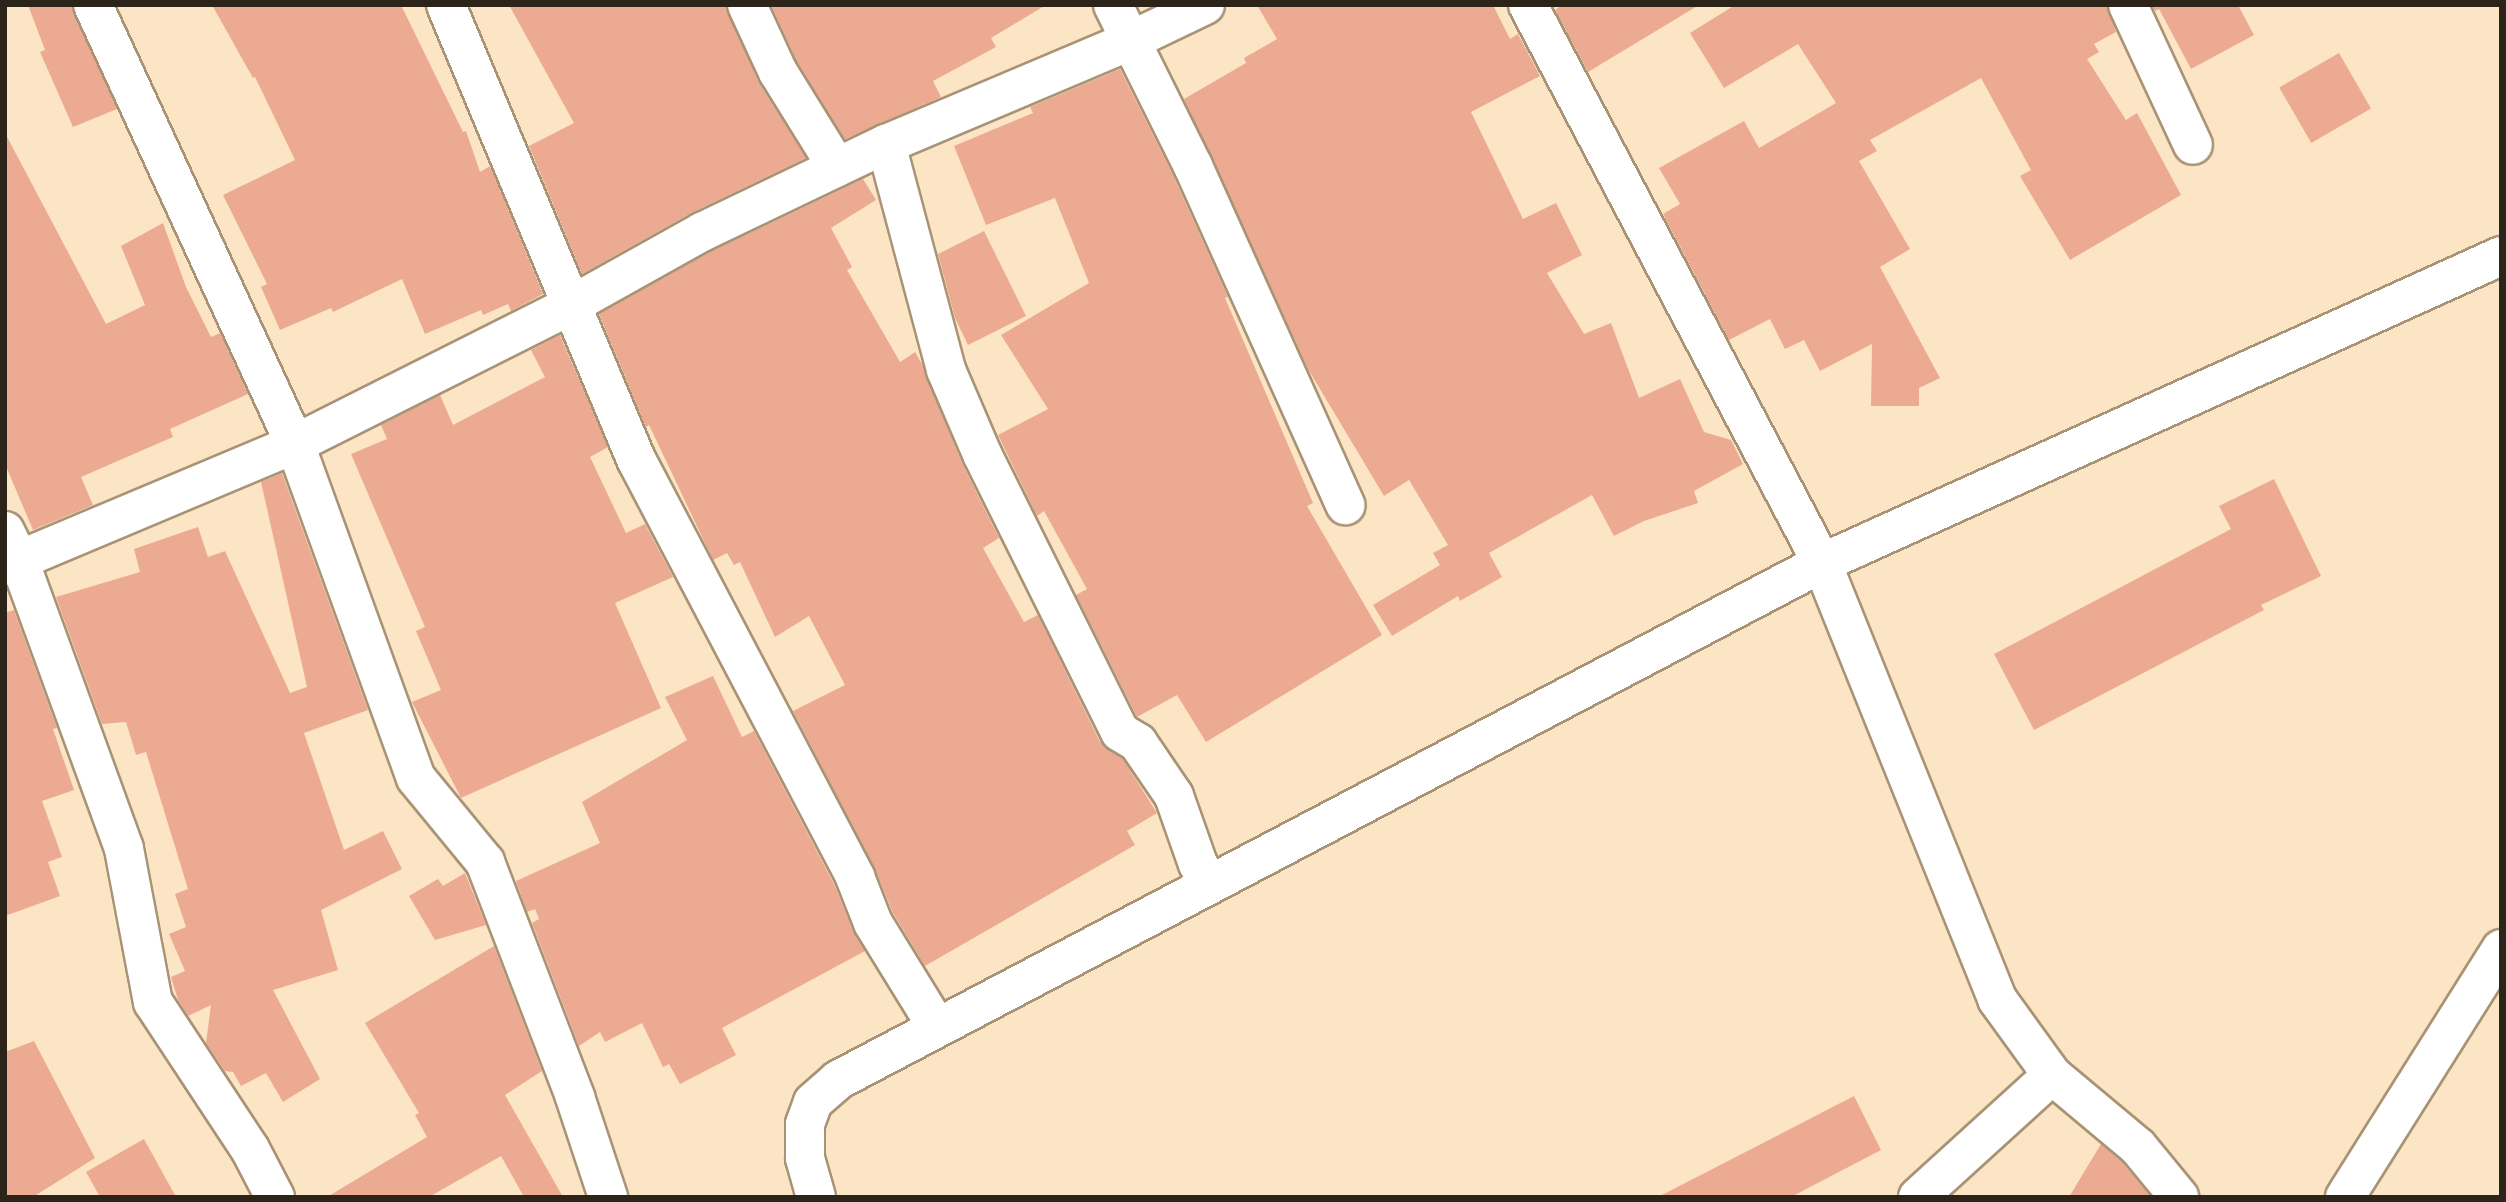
<!DOCTYPE html>
<html>
<head>
<meta charset="utf-8">
<style>
	body { margin:0 }
	#map { position:relative; width:2506px; height:1202px; overflow:hidden; background:#fce5c5; font-family:"Asap Condensed",sans-serif }
	div>[style] { position:absolute }
	.building>* { inset:0; background:#ecaa92; transform-origin:0 0 }
	.roads { filter:drop-shadow(2px 0 #a99375) drop-shadow(-2px 0 #a99375) drop-shadow(0 2px #a99375) drop-shadow(0 -2px #a99375) }
	.minor>* { height:38px; margin:-19px; padding:0 19px; transform-origin:19px; border-radius:19px; background:#fff }
	.primary>* { height:38px; margin:-19px; padding:0 19px; transform-origin:19px; border-radius:19px; background:#fff }
	span { translate:-50% -50%; white-space:nowrap; text-align:center; line-height:1.15; -webkit-text-stroke:5px #fce5c5; paint-order:stroke }
	.frame { position:absolute; inset:0; border:7px solid #2c2418; pointer-events:none }
</style>
</head>
<body>
<div id="map">
	<div class="building">
		<div style="clip-path:polygon(28px 5px,72px 5px,117px 109px,73px 127px,40px 52px,45px 50px)"></div>
		<div style="clip-path:polygon(212px 5px,401px 5px,463px 132px,466px 131px,480px 172px,490px 166px,543px 294px,511px 311px,508px 304px,483px 315px,481px 310px,425px 334px,402px 279px,333px 312px,331px 308px,280px 330px,261px 287px,267px 284px,223px 195px,295px 160px,255px 77px,253px 78px)"></div>
		<div style="clip-path:polygon(509px 5px,726px 5px,758px 81px,806px 158px,691px 213px,582px 274px,529px 146px,574px 123px)"></div>
		<div style="clip-path:polygon(771px 5px,1046px 5px,991px 38px,996px 47px,933px 81px,941px 97px,845px 139px,797px 62px)"></div>
		<div style="clip-path:polygon(1257px 5px,1493px 5px,1510px 39px,1518px 34px,1540px 76px,1471px 112px,1523px 219px,1556px 203px,1582px 255px,1547px 273px,1584px 334px,1611px 323px,1639px 398px,1680px 379px,1704px 432px,1731px 440px,1743px 464px,1694px 491px,1698px 503px,1644px 521px,1614px 536px,1592px 495px,1489px 553px,1502px 577px,1460px 601px,1458px 596px,1392px 636px,1373px 605px,1440px 565px,1433px 553px,1448px 545px,1409px 480px,1384px 496px,1308px 369px,1184px 99px,1246px 63px,1244px 58px,1277px 39px)"></div>
		<div style="clip-path:polygon(1562px 5px,1699px 5px,1588px 72px,1555px 10px)"></div>
		<div style="clip-path:polygon(1735px 5px,2107px 5px,2116px 32px,2094px 44px,2099px 52px,2087px 59px,2126px 120px,2137px 113px,2181px 195px,2070px 260px,2020px 176px,2031px 170px,1981px 78px,1870px 140px,1877px 151px,1859px 161px,1910px 249px,1880px 267px,1940px 378px,1919px 388px,1919px 406px,1871px 406px,1872px 344px,1820px 371px,1804px 340px,1785px 349px,1770px 319px,1729px 340px,1663px 214px,1680px 204px,1659px 168px,1744px 121px,1759px 148px,1836px 103px,1798px 44px,1724px 88px,1690px 33px)"></div>
		<div style="clip-path:polygon(2152px 5px,2238px 5px,2254px 35px,2191px 69px,2159px 9px,2155px 11px)"></div>
		<div style="left:2339px;top:53px;width:64px;height:69px;rotate:60deg"></div>
		<div style="clip-path:polygon(1120px 69px,1173px 175px,1228px 297px,1225px 298px,1313px 503px,1307px 506px,1382px 635px,1206px 742px,1177px 695px,1137px 717px,1076px 595px,1087px 589px,1044px 511px,1037px 516px,998px 435px,1048px 409px,1001px 335px,1089px 283px,1055px 198px,986px 225px,954px 146px,1033px 113px,1030px 107px)"></div>
		<div style="clip-path:polygon(5px 133px,106px 324px,145px 305px,121px 246px,163px 223px,186px 287px,211px 337px,220px 333px,248px 394px,170px 429px,173px 437px,81px 477px,93px 505px,33px 530px,5px 464px)"></div>
		<div style="clip-path:polygon(863px 179px,876px 200px,831px 228px,852px 267px,847px 270px,900px 362px,915px 352px,922px 364px,962px 463px,999px 538px,983px 548px,1024px 622px,1038px 615px,1100px 742px,1123px 759px,1157px 813px,1127px 831px,1135px 845px,925px 966px,893px 913px,874px 867px,793px 711px,845px 685px,809px 616px,775px 637px,740px 562px,734px 565px,727px 553px,713px 560px,649px 425px,646px 427px,599px 314px,712px 251px)"></div>
		<div style="clip-path:polygon(984px 231px,1026px 316px,968px 345px,955px 318px,938px 254px)"></div>
		<div style="clip-path:polygon(560px 335px,608px 447px,590px 457px,626px 533px,645px 524px,673px 577px,615px 603px,661px 708px,461px 798px,412px 702px,441px 690px,416px 631px,425px 627px,351px 454px,387px 439px,381px 425px,440px 395px,453px 425px,545px 377px,531px 350px)"></div>
		<div style="clip-path:polygon(282px 473px,368px 710px,304px 733px,344px 850px,383px 831px,402px 869px,321px 910px,338px 970px,273px 990px,320px 1079px,283px 1102px,266px 1073px,241px 1086px,233px 1072px,225px 1071px,206px 1043px,211px 1005px,188px 1016px,178px 1000px,171px 977px,185px 971px,169px 934px,186px 927px,175px 894px,188px 889px,146px 752px,136px 755px,126px 722px,102px 724px,56px 597px,140px 572px,134px 549px,198px 527px,208px 557px,225px 551px,290px 693px,307px 687px,261px 482px)"></div>
		<div style="clip-path:polygon(2274px 479px,2321px 576px,2261px 605px,2264px 610px,2034px 730px,1994px 654px,2231px 529px,2219px 506px)"></div>
		<div style="clip-path:polygon(14px 610px,57px 728px,53px 729px,74px 790px,42px 801px,62px 857px,48px 862px,60px 896px,5px 916px,5px 613px)"></div>
		<div style="clip-path:polygon(713px 676px,742px 737px,754px 731px,835px 886px,853px 931px,865px 951px,722px 1028px,736px 1055px,680px 1084px,669px 1064px,663px 1067px,642px 1023px,605px 1042px,600px 1032px,579px 1046px,532px 923px,539px 919px,535px 909px,527px 912px,516px 881px,600px 843px,582px 802px,687px 740px,665px 697px)"></div>
		<div style="clip-path:polygon(465px 873px,486px 925px,435px 940px,409px 896px,438px 879px,443px 886px)"></div>
		<div style="clip-path:polygon(494px 946px,542px 1071px,505px 1095px,563px 1197px,524px 1197px,501px 1156px,429px 1197px,327px 1197px,427px 1137px,415px 1115px,419px 1113px,365px 1023px)"></div>
		<div style="clip-path:polygon(34px 1041px,95px 1158px,33px 1197px,5px 1197px,5px 1052px)"></div>
		<div style="clip-path:polygon(1854px 1096px,1881px 1150px,1791px 1197px,1658px 1197px)"></div>
		<div style="clip-path:polygon(144px 1139px,176px 1197px,100px 1197px,86px 1172px)"></div>
		<div style="clip-path:polygon(2101px 1144px,2122px 1162px,2151px 1197px,2069px 1197px)"></div>
	</div>
	<div class="roads">
		<div class="minor">
			<div style="left:93px;top:5px;width:483px;rotate:65.3deg"></div>
			<div style="left:295px;top:444px;width:355px;rotate:70.1deg"></div>
			<div style="left:416px;top:778px;width:109px;rotate:50.6deg"></div>
			<div style="left:485px;top:862px;width:252px;rotate:69deg"></div>
			<div style="left:575px;top:1097px;width:105px;rotate:71.7deg"></div>
			<div style="left:446px;top:5px;width:494px;rotate:67.3deg"></div>
			<div style="left:637px;top:461px;width:470px;rotate:62.3deg"></div>
			<div style="left:855px;top:877px;width:49px;rotate:68.6deg"></div>
			<div style="left:873px;top:923px;width:122px;rotate:58.4deg"></div>
			<div style="left:747px;top:5px;width:74px;rotate:65.2deg"></div>
			<div style="left:778px;top:72px;width:112px;rotate:58.2deg"></div>
			<div style="left:1113px;top:5px;width:180px;rotate:63.6deg"></div>
			<div style="left:1193px;top:166px;width:372px;rotate:65.8deg"></div>
			<div style="left:1528px;top:5px;width:631px;rotate:62.22deg"></div>
			<div style="left:1822px;top:563px;width:470px;rotate:68.1deg"></div>
			<div style="left:1997px;top:999px;width:94px;rotate:54.1deg"></div>
			<div style="left:2052px;top:1075px;width:112px;rotate:39.9deg"></div>
			<div style="left:2138px;top:1147px;width:65px;rotate:50.6deg"></div>
			<div style="left:2128px;top:5px;width:154px;rotate:65.1deg"></div>
			<div style="left:886px;top:144px;width:234px;rotate:75.1deg"></div>
			<div style="left:946px;top:370px;width:91px;rotate:66.8deg"></div>
			<div style="left:982px;top:454px;width:310px;rotate:63.6deg"></div>
			<div style="left:1120px;top:732px;width:21px;rotate:31deg"></div>
			<div style="left:1138px;top:743px;width:64px;rotate:55.8deg"></div>
			<div style="left:1174px;top:796px;width:72px;rotate:70.6deg"></div>
			<div style="left:1198px;top:864px;width:23px;rotate:59deg"></div>
			<div style="left:5px;top:531px;width:32px;rotate:64deg"></div>
			<div style="left:19px;top:560px;width:307px;rotate:70deg"></div>
			<div style="left:124px;top:849px;width:156px;rotate:79.3deg"></div>
			<div style="left:153px;top:1002px;width:176px;rotate:56.6deg"></div>
			<div style="left:250px;top:1149px;width:54px;rotate:62.5deg"></div>
			<div style="left:5px;top:566px;width:315px;rotate:-22.8deg"></div>
			<div style="left:295px;top:444px;width:311px;rotate:-26.7deg"></div>
			<div style="left:573px;top:304px;width:148px;rotate:-29.2deg"></div>
			<div style="left:702px;top:232px;width:204px;rotate:-25.6deg"></div>
			<div style="left:886px;top:144px;width:265px;rotate:-22.9deg"></div>
			<div style="left:1130px;top:41px;width:83px;rotate:-25.6deg"></div>
			<div style="left:816px;top:1197px;width:41px;rotate:-105.8deg"></div>
			<div style="left:805px;top:1158px;width:34px;rotate:-90deg"></div>
			<div style="left:805px;top:1124px;width:23px;rotate:-70deg"></div>
			<div style="left:813px;top:1102px;width:33px;rotate:-41deg"></div>
			<div style="left:838px;top:1080px;width:1112px;rotate:-27.72deg"></div>
			<div style="left:1822px;top:563px;width:745px;rotate:-24.33deg"></div>
			<div style="left:1918px;top:1197px;width:181px;rotate:-42.3deg"></div>
		</div>
		<div class="primary">
			<div style="left:2345px;top:1197px;width:293px;rotate:-57.8deg"></div>
		</div>
	</div>
	<div class="frame"></div>
</div>
</body>
</html>
